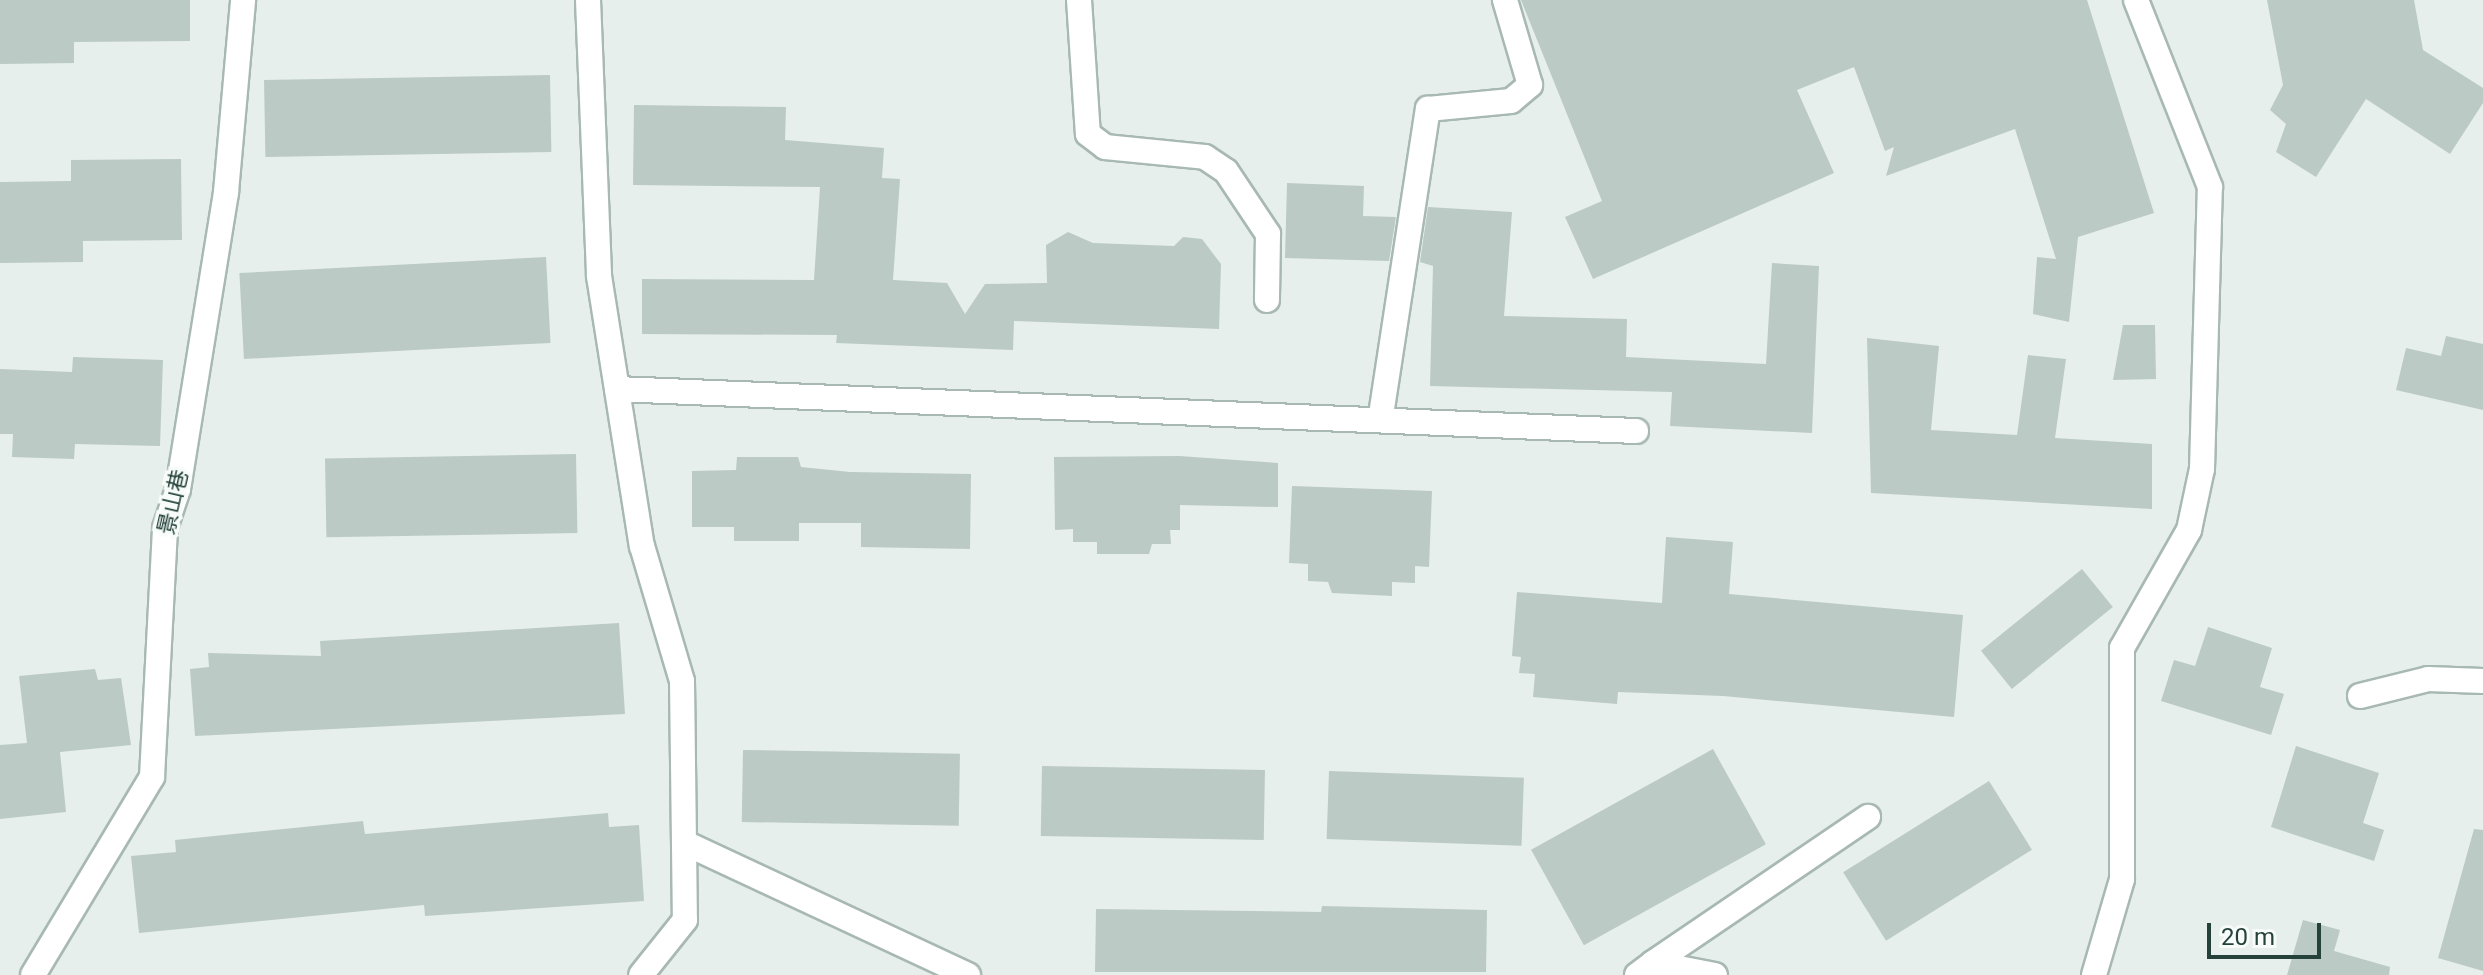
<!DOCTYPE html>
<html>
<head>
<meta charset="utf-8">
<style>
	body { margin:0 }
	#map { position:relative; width:2483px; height:975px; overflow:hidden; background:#e6efeb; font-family:Roboto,"Noto Sans SC",sans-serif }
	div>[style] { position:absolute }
	.building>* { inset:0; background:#bbcac4; transform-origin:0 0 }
	.roads { filter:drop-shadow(2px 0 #a8b8b2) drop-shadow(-2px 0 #a8b8b2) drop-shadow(0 2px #a8b8b2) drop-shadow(0 -2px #a8b8b2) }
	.minor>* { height:24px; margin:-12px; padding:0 12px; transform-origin:12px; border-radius:12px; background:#fff }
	span { translate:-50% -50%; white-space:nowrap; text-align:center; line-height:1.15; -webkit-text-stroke:7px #f7fbf9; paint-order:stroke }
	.street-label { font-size:22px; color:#24423a }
	.scale { position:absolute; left:2207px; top:923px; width:114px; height:36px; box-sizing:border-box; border:4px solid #24423a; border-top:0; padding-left:10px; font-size:24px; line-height:28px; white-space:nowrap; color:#24423a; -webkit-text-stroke:6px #f7fbf9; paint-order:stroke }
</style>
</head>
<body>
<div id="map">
	<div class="building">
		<div style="clip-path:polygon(0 0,190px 0,190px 41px,74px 42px,74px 63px,0 64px)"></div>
		<div style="clip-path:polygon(1521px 0,2087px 0,2154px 213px,2078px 237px,2069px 322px,2033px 314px,2037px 257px,2056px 259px,2015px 129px,1886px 176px,1894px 147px,1885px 151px,1854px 67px,1797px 90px,1834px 173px,1593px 279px,1565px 217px,1602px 201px)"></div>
		<div style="clip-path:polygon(2267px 0,2414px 0,2423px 50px,2483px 88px,2483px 103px,2450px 154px,2366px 99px,2316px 177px,2276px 152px,2286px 124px,2270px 110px,2283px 85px)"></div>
		<div style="left:550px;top:75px;width:77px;height:286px;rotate:89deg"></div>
		<div style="clip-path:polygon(634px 105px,786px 107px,785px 140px,884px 148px,882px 178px,900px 179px,893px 280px,947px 283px,965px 314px,985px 284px,1047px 283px,1046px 245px,1068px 232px,1093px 243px,1174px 246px,1183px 237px,1202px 239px,1221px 264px,1219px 329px,1014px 321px,1013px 350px,836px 343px,837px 335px,642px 334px,642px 279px,814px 280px,820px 187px,633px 185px)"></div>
		<div style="clip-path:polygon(181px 159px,182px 240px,83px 241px,83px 262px,0 263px,0 182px,71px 181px,71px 160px)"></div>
		<div style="clip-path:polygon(1287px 183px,1364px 186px,1363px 216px,1396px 217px,1389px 261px,1285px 258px)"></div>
		<div style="clip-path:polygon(1428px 207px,1512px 212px,1504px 316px,1627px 319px,1626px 357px,1766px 364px,1772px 263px,1819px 266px,1812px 433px,1670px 426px,1672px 392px,1430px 386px,1433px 266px,1420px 262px)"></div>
		<div style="left:546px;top:257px;width:86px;height:307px;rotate:87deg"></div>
		<div style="clip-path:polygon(2123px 325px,2155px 325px,2156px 379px,2113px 380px)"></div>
		<div style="clip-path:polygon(2446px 336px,2483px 344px,2483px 410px,2396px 390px,2406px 348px,2441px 356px)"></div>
		<div style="clip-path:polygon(1867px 338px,1939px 346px,1931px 430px,2017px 435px,2028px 355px,2066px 359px,2055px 438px,2152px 444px,2152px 509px,1871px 493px)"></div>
		<div style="clip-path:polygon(73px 357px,163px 360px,160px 446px,75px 444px,74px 459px,12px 457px,13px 434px,0 434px,0 369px,72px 372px)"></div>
		<div style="left:576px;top:454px;width:79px;height:251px;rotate:89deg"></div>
		<div style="clip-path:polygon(1179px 456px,1278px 463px,1278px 507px,1180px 505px,1180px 530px,1170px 530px,1171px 544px,1152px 544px,1149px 554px,1097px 554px,1097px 542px,1073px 542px,1073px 529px,1055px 530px,1054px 457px)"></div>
		<div style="clip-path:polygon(737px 457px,798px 457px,801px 467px,850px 472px,971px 474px,970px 549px,861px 547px,861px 523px,799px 523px,799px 541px,734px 541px,734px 527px,692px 527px,692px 471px,736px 470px)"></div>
		<div style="clip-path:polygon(1292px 486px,1432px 491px,1429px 567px,1415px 566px,1415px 583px,1392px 582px,1392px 596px,1332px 593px,1328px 582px,1308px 581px,1308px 564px,1289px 563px)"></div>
		<div style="clip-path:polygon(1666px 537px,1733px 542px,1729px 594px,1963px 615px,1954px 717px,1723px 696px,1618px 692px,1617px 704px,1533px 697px,1535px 674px,1519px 673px,1521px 657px,1512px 656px,1517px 592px,1662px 603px)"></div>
		<div style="left:2082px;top:569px;width:49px;height:130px;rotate:51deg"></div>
		<div style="clip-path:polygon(619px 623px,625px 714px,195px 736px,190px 669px,209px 667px,208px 653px,321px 656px,320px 641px)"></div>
		<div style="clip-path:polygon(2208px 627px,2272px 648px,2260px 687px,2284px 694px,2271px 735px,2161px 701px,2174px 660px,2195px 666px)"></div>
		<div style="clip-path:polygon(95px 669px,98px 680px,121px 678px,131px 745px,60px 752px,66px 812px,0 819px,0 745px,27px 743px,19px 676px)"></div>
		<div style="clip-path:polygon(2296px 746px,2379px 773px,2363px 823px,2384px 830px,2374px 861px,2271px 827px)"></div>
		<div style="left:1713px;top:749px;width:109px;height:208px;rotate:61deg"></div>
		<div style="left:743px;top:750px;width:217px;height:72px;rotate:1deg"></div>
		<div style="left:1042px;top:766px;width:223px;height:70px;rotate:1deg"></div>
		<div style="left:1329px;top:771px;width:195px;height:68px;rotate:2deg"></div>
		<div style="left:1989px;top:781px;width:81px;height:172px;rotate:58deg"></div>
		<div style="clip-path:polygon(608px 813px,609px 827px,639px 825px,644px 901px,425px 916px,424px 905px,139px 933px,131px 856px,176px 852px,175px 840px,363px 821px,365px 834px)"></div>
		<div style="clip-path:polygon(2474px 829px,2483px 830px,2483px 971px,2438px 958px)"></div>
		<div style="clip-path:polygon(1322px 906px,1487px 910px,1486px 972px,1095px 972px,1096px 909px,1321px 912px)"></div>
		<div style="clip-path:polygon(2303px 920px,2340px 930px,2334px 951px,2390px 967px,2389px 975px,2287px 975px)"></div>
	</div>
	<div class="roads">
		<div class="minor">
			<div style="left:588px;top:0;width:276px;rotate:87.7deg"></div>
			<div style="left:599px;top:276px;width:273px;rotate:81deg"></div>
			<div style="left:642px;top:546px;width:141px;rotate:73.5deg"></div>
			<div style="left:682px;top:681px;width:239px;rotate:89.3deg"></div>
			<div style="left:685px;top:920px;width:70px;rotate:128.7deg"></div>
			<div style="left:1079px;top:0;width:134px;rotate:86.2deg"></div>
			<div style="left:1088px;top:134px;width:21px;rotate:37deg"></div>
			<div style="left:1105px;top:147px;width:100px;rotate:5.7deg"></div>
			<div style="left:1205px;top:157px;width:25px;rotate:34deg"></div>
			<div style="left:1226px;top:171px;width:76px;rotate:56.3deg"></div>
			<div style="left:1268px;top:234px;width:66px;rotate:90.9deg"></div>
			<div style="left:617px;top:389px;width:1020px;rotate:2.36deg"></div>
			<div style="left:1381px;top:415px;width:310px;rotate:-81.3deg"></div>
			<div style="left:1428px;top:109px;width:83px;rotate:-5.5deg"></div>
			<div style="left:1511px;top:101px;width:25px;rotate:-40deg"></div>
			<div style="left:1530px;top:85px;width:89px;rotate:-106.4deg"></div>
			<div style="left:2360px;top:696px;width:70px;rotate:-14deg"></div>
			<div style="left:2428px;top:679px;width:55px;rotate:2.1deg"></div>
			<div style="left:687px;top:844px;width:310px;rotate:25deg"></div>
			<div style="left:1653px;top:963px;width:260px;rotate:-34.2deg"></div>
			<div style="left:33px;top:975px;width:231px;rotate:-59deg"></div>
			<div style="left:152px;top:777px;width:249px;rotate:-87deg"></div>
			<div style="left:165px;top:528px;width:41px;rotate:-71.6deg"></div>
			<div style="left:178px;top:489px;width:301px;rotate:-80.8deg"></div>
			<div style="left:226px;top:192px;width:193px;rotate:-84.9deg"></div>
			<div style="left:1637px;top:975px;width:20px;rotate:-37deg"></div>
			<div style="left:1653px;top:963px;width:63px;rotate:11deg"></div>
			<div style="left:2094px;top:975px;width:100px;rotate:-73.7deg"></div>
			<div style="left:2122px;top:879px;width:231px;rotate:-90deg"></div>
			<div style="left:2122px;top:648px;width:136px;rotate:-60.4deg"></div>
			<div style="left:2189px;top:530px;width:62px;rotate:-78deg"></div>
			<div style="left:2202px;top:469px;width:282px;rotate:-88.4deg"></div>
			<div style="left:2210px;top:187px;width:201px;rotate:-111.6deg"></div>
		</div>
	</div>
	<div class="street-label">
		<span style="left:173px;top:502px;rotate:-77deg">景山巷</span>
	</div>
	<div class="scale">20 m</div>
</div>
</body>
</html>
